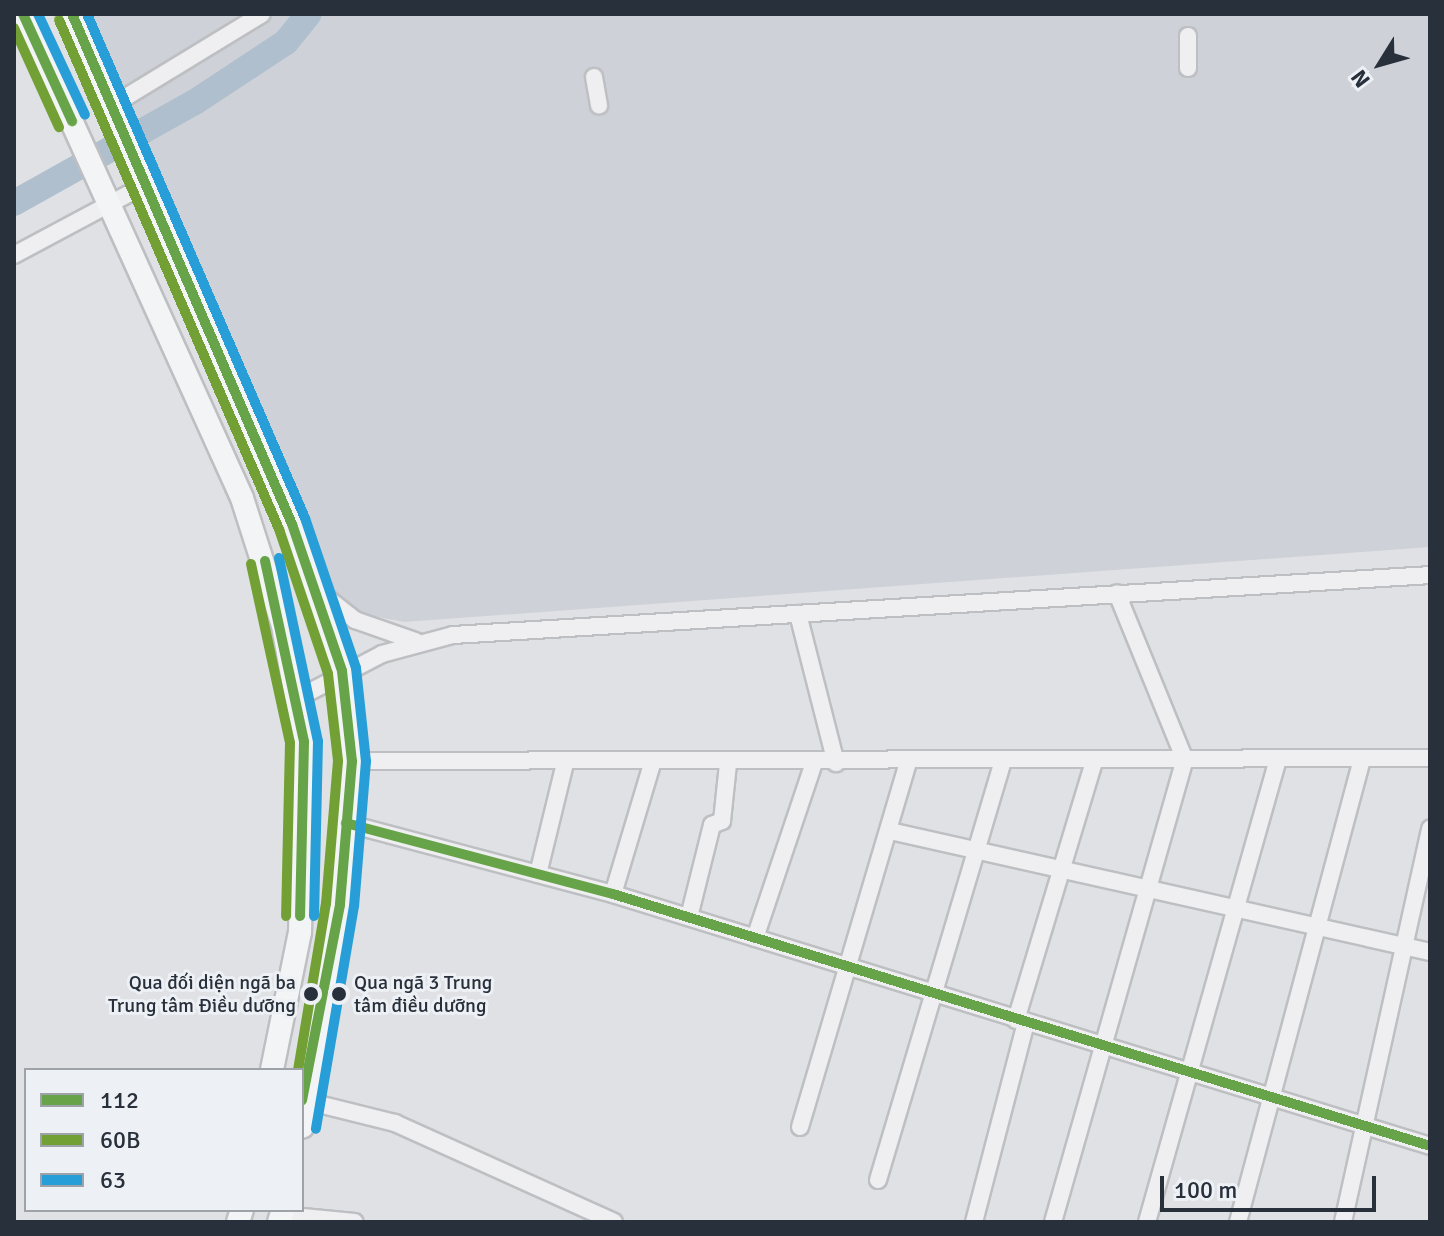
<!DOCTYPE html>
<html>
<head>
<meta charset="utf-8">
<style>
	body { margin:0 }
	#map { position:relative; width:1444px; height:1236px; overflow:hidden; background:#dfe1e4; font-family:Signika,sans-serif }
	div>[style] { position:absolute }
	.built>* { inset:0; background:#ced1d7 }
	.river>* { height:26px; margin:-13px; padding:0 13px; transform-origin:13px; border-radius:13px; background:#afbfcd }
	.roads { filter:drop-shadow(2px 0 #bdbfc2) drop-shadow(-2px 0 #bdbfc2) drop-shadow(0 2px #bdbfc2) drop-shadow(0 -2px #bdbfc2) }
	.minor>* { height:16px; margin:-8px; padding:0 8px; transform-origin:8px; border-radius:8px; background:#efeff1 }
	.major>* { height:22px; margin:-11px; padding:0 11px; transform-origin:11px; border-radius:11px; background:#f3f4f5 }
	.bus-1>* { height:10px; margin:-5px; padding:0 5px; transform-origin:5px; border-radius:5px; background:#66a349 }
	.bus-2>* { height:10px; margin:-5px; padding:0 5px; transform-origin:5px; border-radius:5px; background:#73a034 }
	.bus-3>* { height:10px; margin:-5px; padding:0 5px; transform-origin:5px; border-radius:5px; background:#279ed8 }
	.dots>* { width:22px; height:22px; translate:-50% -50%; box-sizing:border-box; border:4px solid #edf0f4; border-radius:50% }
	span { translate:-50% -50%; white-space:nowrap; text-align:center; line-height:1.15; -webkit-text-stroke:6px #edf0f4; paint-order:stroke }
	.bus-label { font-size:20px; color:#28303b }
	.right { translate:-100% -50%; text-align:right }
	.left { translate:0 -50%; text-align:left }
	.frame { position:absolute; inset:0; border:16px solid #28303b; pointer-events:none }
	.legend { position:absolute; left:24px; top:1068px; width:280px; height:144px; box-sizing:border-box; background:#edf0f4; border:2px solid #9ea3aa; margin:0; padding:10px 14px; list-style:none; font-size:24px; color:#28303b }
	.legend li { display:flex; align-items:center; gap:16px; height:40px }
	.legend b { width:40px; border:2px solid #9ea3aa }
	.north { position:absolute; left:1340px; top:24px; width:80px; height:80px; -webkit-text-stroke:6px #edf0f4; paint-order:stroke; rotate:233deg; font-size:22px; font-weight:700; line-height:32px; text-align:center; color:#28303b }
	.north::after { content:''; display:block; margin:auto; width:28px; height:36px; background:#28303b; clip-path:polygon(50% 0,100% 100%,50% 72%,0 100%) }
	.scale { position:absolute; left:1160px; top:1176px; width:216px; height:36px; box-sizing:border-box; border:4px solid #28303b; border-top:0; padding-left:10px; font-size:24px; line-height:28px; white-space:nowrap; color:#28303b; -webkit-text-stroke:6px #edf0f4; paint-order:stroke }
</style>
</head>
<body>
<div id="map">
	<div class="built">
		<div style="clip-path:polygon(78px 14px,1430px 14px,1430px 547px,404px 622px,342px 610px)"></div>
	</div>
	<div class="river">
		<div style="left:14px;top:203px;width:207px;rotate:-29.2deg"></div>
		<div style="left:195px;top:102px;width:109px;rotate:-33.4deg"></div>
		<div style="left:286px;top:42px;width:36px;rotate:-51deg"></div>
	</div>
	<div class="roads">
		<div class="minor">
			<div style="left:1188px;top:36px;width:32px;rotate:90deg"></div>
			<div style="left:594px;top:77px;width:29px;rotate:80deg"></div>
			<div style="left:108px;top:108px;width:180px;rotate:-31.4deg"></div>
			<div style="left:14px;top:255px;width:146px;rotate:-28.1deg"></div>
			<div style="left:316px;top:589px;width:50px;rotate:38.5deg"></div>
			<div style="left:355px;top:620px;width:64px;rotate:19.3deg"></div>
			<div style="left:798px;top:614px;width:154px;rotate:75.7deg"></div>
			<div style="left:298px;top:698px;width:95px;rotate:-27.6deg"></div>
			<div style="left:382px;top:654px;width:73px;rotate:-15deg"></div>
			<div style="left:453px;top:635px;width:979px;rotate:-3.51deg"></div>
			<div style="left:352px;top:761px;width:1078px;rotate:-0.16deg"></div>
			<div style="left:346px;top:823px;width:276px;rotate:14.9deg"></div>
			<div style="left:613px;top:894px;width:855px;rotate:17.14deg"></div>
			<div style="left:890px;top:831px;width:553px;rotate:12.63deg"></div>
			<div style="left:538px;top:874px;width:114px;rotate:-76.3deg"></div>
			<div style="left:613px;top:894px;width:136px;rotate:-73.3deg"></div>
			<div style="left:689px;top:917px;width:95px;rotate:-76deg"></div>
			<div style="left:712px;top:825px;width:11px;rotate:-22deg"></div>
			<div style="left:722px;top:821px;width:57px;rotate:-84deg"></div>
			<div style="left:755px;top:938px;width:185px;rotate:-71.4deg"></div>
			<div style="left:1016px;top:1020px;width:270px;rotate:-73.2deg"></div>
			<div style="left:302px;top:1100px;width:96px;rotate:13.9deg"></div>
			<div style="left:395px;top:1123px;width:240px;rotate:24.3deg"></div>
			<div style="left:800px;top:1127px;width:381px;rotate:-73.5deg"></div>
			<div style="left:878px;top:1180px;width:437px;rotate:-73.4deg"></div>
			<div style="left:282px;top:1215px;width:73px;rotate:5.5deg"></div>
			<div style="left:974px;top:1222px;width:206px;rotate:-75.4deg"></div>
			<div style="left:1053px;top:1222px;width:480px;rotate:-74.1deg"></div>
			<div style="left:1185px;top:760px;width:180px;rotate:-112.2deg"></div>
			<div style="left:1147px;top:1222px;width:481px;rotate:-74.2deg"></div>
			<div style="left:1238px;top:1222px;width:479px;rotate:-75deg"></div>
			<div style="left:1343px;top:1222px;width:403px;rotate:-77.5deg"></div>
		</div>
		<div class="major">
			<div style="left:23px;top:14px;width:531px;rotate:65.65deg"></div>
			<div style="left:242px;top:498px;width:134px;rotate:72.2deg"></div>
			<div style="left:283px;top:626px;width:118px;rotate:79.7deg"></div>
			<div style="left:304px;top:742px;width:190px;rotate:91.2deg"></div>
			<div style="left:300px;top:932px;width:141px;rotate:101.5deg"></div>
			<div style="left:72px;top:14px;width:555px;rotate:66.67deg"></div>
			<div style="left:292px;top:524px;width:155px;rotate:71.2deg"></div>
			<div style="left:342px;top:671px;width:91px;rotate:83.7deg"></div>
			<div style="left:352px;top:761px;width:144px;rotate:94.8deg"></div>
			<div style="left:340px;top:905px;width:225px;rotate:99.7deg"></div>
			<div style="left:238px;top:1222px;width:13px;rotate:-72deg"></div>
			<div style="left:279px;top:1222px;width:13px;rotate:-72deg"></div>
		</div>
	</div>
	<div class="bus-1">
		<div style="left:23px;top:14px;width:118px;rotate:65.4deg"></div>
		<div style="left:72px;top:14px;width:555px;rotate:66.67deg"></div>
		<div style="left:292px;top:524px;width:155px;rotate:71.2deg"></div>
		<div style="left:342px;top:671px;width:91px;rotate:83.7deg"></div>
		<div style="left:352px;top:761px;width:144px;rotate:94.8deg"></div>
		<div style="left:340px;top:905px;width:199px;rotate:101deg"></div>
		<div style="left:265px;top:561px;width:185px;rotate:77.8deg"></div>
		<div style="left:304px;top:742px;width:174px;rotate:91.3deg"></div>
		<div style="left:346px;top:823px;width:276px;rotate:14.9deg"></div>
		<div style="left:613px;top:894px;width:855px;rotate:17.14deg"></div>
	</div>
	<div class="bus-2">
		<div style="left:59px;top:20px;width:555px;rotate:66.63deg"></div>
		<div style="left:279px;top:529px;width:153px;rotate:71.3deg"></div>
		<div style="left:328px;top:674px;width:88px;rotate:83.4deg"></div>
		<div style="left:338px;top:761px;width:143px;rotate:94.8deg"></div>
		<div style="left:326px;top:903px;width:169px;rotate:99.5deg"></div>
		<div style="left:14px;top:28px;width:109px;rotate:65.6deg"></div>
		<div style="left:251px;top:564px;width:183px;rotate:77.7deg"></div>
		<div style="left:290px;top:743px;width:173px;rotate:91.3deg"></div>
	</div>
	<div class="bus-3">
		<div style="left:38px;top:14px;width:111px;rotate:65deg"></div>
		<div style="left:87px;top:14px;width:549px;rotate:66.61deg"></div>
		<div style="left:305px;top:518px;width:158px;rotate:71.2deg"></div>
		<div style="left:356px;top:668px;width:94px;rotate:83.9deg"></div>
		<div style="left:366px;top:761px;width:145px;rotate:94.7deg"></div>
		<div style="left:354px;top:906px;width:226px;rotate:99.7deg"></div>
		<div style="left:279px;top:558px;width:187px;rotate:78deg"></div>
		<div style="left:318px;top:741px;width:175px;rotate:91.3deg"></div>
	</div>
	<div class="dots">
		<div style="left:311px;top:994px;background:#28303b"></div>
		<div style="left:339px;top:994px;background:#28303b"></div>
	</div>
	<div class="bus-label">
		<span class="right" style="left:296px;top:994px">Qua đối diện ngã ba<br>Trung tâm Điều dưỡng</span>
		<span class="left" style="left:354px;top:994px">Qua ngã 3 Trung<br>tâm điều dưỡng</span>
	</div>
	<div class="frame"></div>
	<ul class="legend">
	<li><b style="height:10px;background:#66a349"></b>112</li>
	<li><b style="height:10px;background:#73a034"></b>60B</li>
	<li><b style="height:10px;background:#279ed8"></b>63</li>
	</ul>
	<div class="north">N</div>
	<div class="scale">100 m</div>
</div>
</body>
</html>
